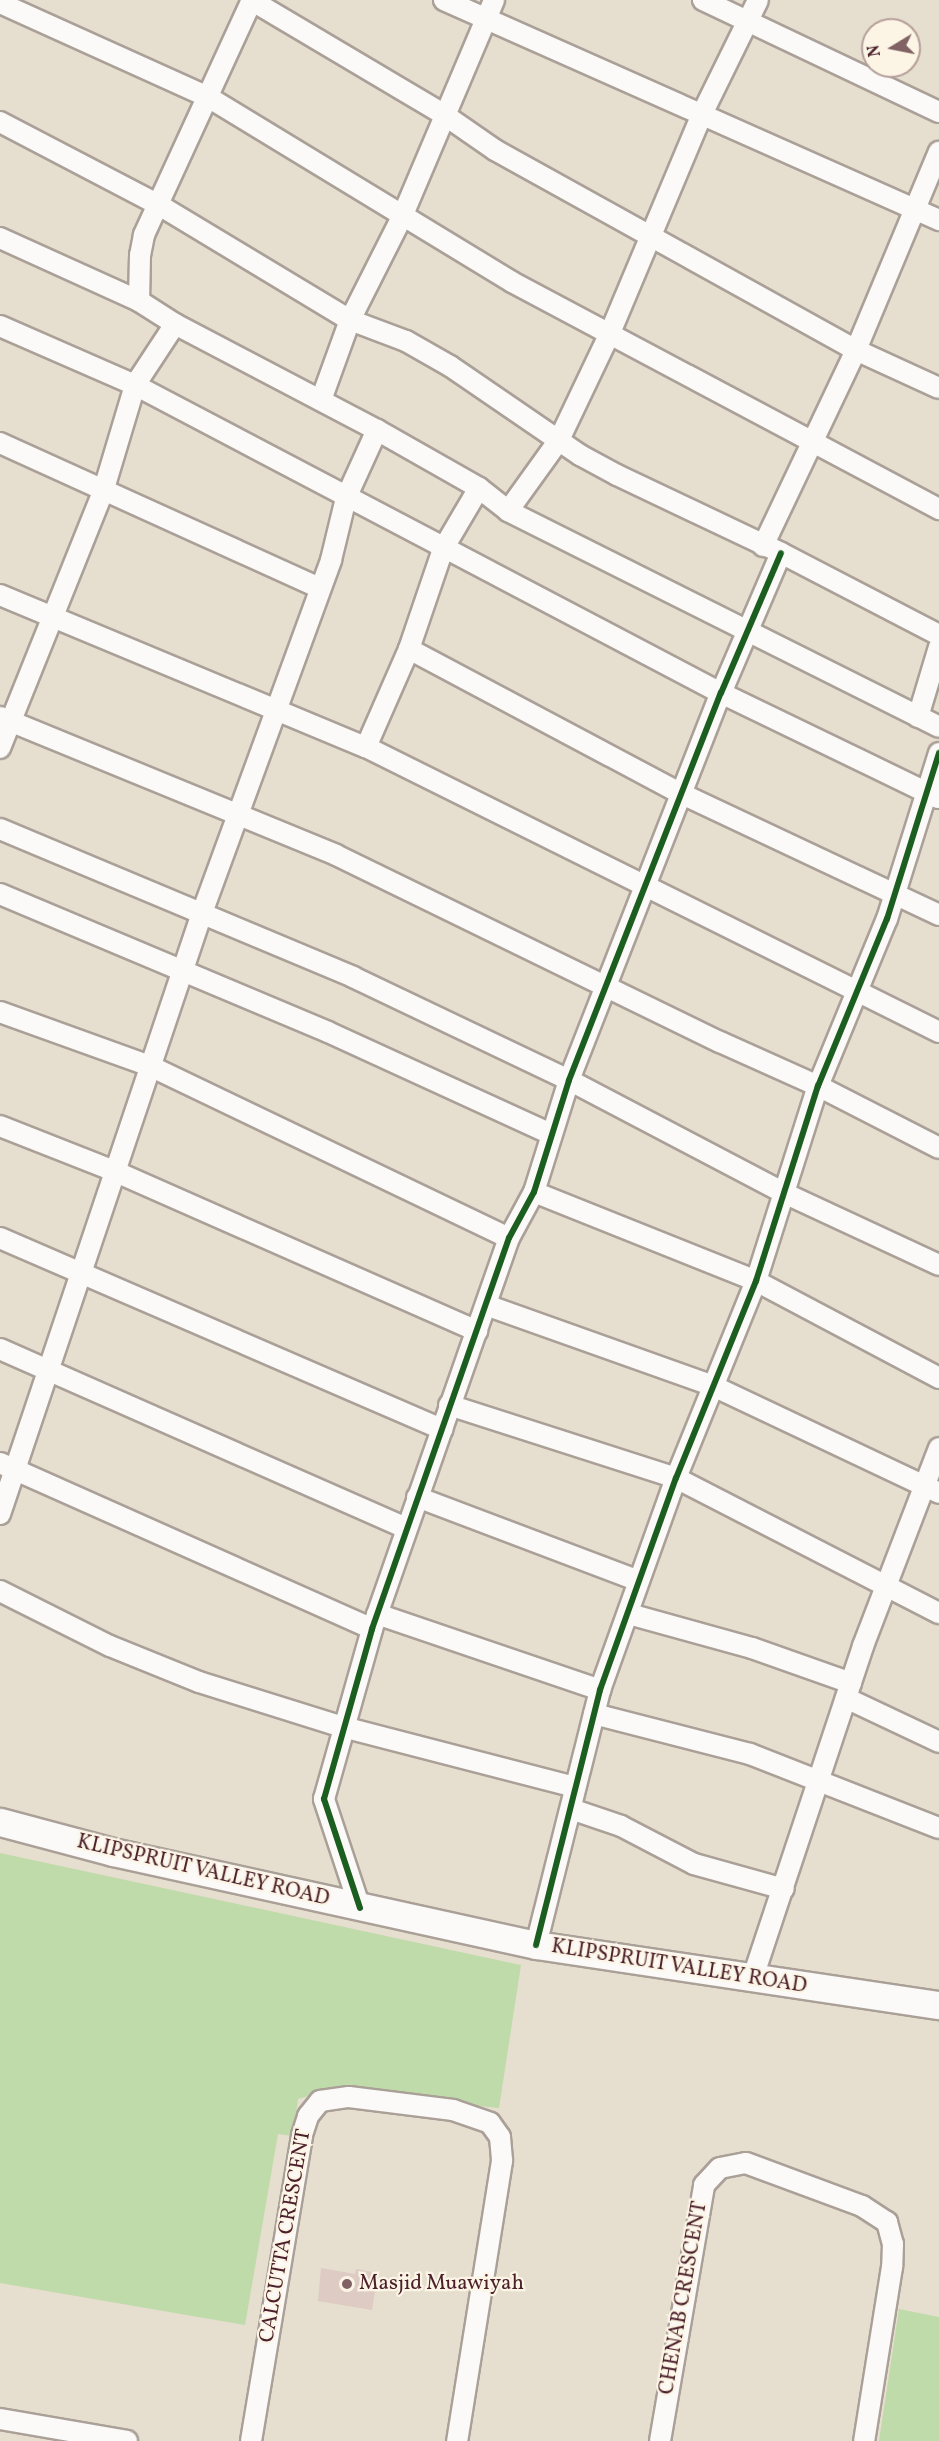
<!DOCTYPE html>
<html>
<head>
<meta charset="utf-8">
<style>
	body { margin:0 }
	#map { position:relative; width:939px; height:2441px; overflow:hidden; background:#e6dece; font-family:Vollkorn,serif }
	div>[style] { position:absolute }
	.green>* { inset:0; background:#bfdba9 }
	.building>* { inset:0; background:#ddcbc4 }
	.roads { filter:drop-shadow(2px 0 #aaa098) drop-shadow(-2px 0 #aaa098) drop-shadow(0 2px #aaa098) drop-shadow(0 -2px #aaa098) }
	.minor>* { height:20px; margin:-10px; padding:0 10px; transform-origin:10px; border-radius:10px; background:#fbfaf8 }
	.secondary>* { height:27px; margin:-13.5px; padding:0 13.5px; transform-origin:13.5px; border-radius:13.5px; background:#fbfaf8 }
	.cycleway>* { height:6px; margin:-3px; padding:0 3px; transform-origin:3px; border-radius:3px; background:#1b5e20 }
	.dots>* { width:16px; height:16px; translate:-50% -50%; box-sizing:border-box; border:3px solid #fcf5e5; border-radius:50% }
	span { translate:-50% -50%; white-space:nowrap; text-align:center; line-height:1.15; -webkit-text-stroke:4.5px #fcf5e5; paint-order:stroke }
	.street-label { font-size:21px; color:#4a1f2b }
	.poi-label { font-size:21px; color:#4a1f2b }
	.left { translate:0 -50%; text-align:left }
	.north { position:absolute; left:861px; top:18px; width:60px; height:60px; box-sizing:border-box; background:#fcf5e5; border:2px solid #b59f9b; border-radius:50%; rotate:260deg; font-size:16px; font-weight:700; line-height:24px; text-align:center; color:#4a1f2b }
	.north::after { content:''; display:block; margin:auto; width:21px; height:27px; background:#816264; clip-path:polygon(50% 0,100% 100%,50% 72%,0 100%) }
</style>
</head>
<body>
<div id="map">
	<div class="green">
		<div style="clip-path:polygon(0 1853px,521px 1965px,499px 2108px,329px 2090px,298px 2099px,293px 2136px,278px 2134px,245px 2325px,0 2283px)"></div>
		<div style="clip-path:polygon(899px 2309px,939px 2317px,939px 2441px,879px 2441px)"></div>
	</div>
	<div class="building">
		<div style="clip-path:polygon(321px 2268px,355px 2274px,356px 2269px,378px 2273px,372px 2310px,318px 2301px)"></div>
	</div>
	<div class="roads">
		<div class="minor">
			<div style="left:251px;top:0;width:223px;rotate:30.7deg"></div>
			<div style="left:443px;top:114px;width:63px;rotate:34.7deg"></div>
			<div style="left:495px;top:150px;width:413px;rotate:29deg"></div>
			<div style="left:856px;top:350px;width:91px;rotate:24.6deg"></div>
			<div style="left:252px;top:0;width:259px;rotate:114.7deg"></div>
			<div style="left:144px;top:235px;width:20px;rotate:101deg"></div>
			<div style="left:140px;top:255px;width:46px;rotate:91.2deg"></div>
			<div style="left:139px;top:301px;width:43px;rotate:32.6deg"></div>
			<div style="left:175px;top:324px;width:228px;rotate:27.7deg"></div>
			<div style="left:377px;top:430px;width:117px;rotate:29.6deg"></div>
			<div style="left:479px;top:488px;width:37px;rotate:38deg"></div>
			<div style="left:508px;top:511px;width:482px;rotate:26.6deg"></div>
			<div style="left:444px;top:0;width:542px;rotate:23.96deg"></div>
			<div style="left:703px;top:0;width:261px;rotate:25.4deg"></div>
			<div style="left:0;top:3px;width:228px;rotate:24.3deg"></div>
			<div style="left:208px;top:97px;width:356px;rotate:31.3deg"></div>
			<div style="left:512px;top:282px;width:484px;rotate:28deg"></div>
			<div style="left:0;top:122px;width:179px;rotate:27.6deg"></div>
			<div style="left:159px;top:205px;width:223px;rotate:31.1deg"></div>
			<div style="left:350px;top:320px;width:60px;rotate:20.6deg"></div>
			<div style="left:406px;top:341px;width:51px;rotate:29.6deg"></div>
			<div style="left:450px;top:366px;width:158px;rotate:34.4deg"></div>
			<div style="left:580px;top:455px;width:42px;rotate:28.4deg"></div>
			<div style="left:617px;top:475px;width:182px;rotate:25.4deg"></div>
			<div style="left:781px;top:553px;width:178px;rotate:27.4deg"></div>
			<div style="left:0;top:238px;width:153px;rotate:24.4deg"></div>
			<div style="left:0;top:326px;width:147px;rotate:23.6deg"></div>
			<div style="left:135px;top:385px;width:662px;rotate:27.73deg"></div>
			<div style="left:721px;top:693px;width:241px;rotate:25.8deg"></div>
			<div style="left:321px;top:400px;width:85px;rotate:-70.1deg"></div>
			<div style="left:350px;top:320px;width:115px;rotate:-63.2deg"></div>
			<div style="left:402px;top:217px;width:236px;rotate:-67deg"></div>
			<div style="left:0;top:443px;width:351px;rotate:24.4deg"></div>
			<div style="left:508px;top:511px;width:87px;rotate:-54.3deg"></div>
			<div style="left:559px;top:440px;width:119px;rotate:-64.5deg"></div>
			<div style="left:610px;top:333px;width:235px;rotate:-67.2deg"></div>
			<div style="left:701px;top:116px;width:129px;rotate:-63.8deg"></div>
			<div style="left:763px;top:546px;width:217px;rotate:-64.6deg"></div>
			<div style="left:856px;top:350px;width:215px;rotate:-67.3deg"></div>
			<div style="left:0;top:595px;width:396px;rotate:22.6deg"></div>
			<div style="left:366px;top:747px;width:640px;rotate:26.44deg"></div>
			<div style="left:409px;top:649px;width:309px;rotate:28deg"></div>
			<div style="left:682px;top:794px;width:284px;rotate:25.2deg"></div>
			<div style="left:0;top:717px;width:363px;rotate:22.3deg"></div>
			<div style="left:336px;top:855px;width:427px;rotate:26deg"></div>
			<div style="left:720px;top:1042px;width:107px;rotate:24.2deg"></div>
			<div style="left:818px;top:1086px;width:136px;rotate:27.1deg"></div>
			<div style="left:918px;top:717px;width:73px;rotate:-73.3deg"></div>
			<div style="left:366px;top:747px;width:107px;rotate:-66.3deg"></div>
			<div style="left:409px;top:649px;width:106px;rotate:-71.2deg"></div>
			<div style="left:443px;top:549px;width:71px;rotate:-59.5deg"></div>
			<div style="left:0;top:748px;width:276px;rotate:-68.1deg"></div>
			<div style="left:103px;top:492px;width:112px;rotate:-73.3deg"></div>
			<div style="left:135px;top:385px;width:73px;rotate:-56.7deg"></div>
			<div style="left:0;top:829px;width:383px;rotate:22.7deg"></div>
			<div style="left:353px;top:977px;width:239px;rotate:25.5deg"></div>
			<div style="left:569px;top:1080px;width:243px;rotate:27.7deg"></div>
			<div style="left:784px;top:1193px;width:171px;rotate:24.9deg"></div>
			<div style="left:0;top:894px;width:356px;rotate:22.8deg"></div>
			<div style="left:328px;top:1032px;width:243px;rotate:24.6deg"></div>
			<div style="left:0;top:1012px;width:159px;rotate:19.8deg"></div>
			<div style="left:150px;top:1066px;width:398px;rotate:25.6deg"></div>
			<div style="left:0;top:1126px;width:123px;rotate:21.5deg"></div>
			<div style="left:114px;top:1171px;width:397px;rotate:23.8deg"></div>
			<div style="left:534px;top:1192px;width:239px;rotate:21.8deg"></div>
			<div style="left:756px;top:1281px;width:207px;rotate:27.9deg"></div>
			<div style="left:0;top:1238px;width:482px;rotate:23.4deg"></div>
			<div style="left:486px;top:1305px;width:239px;rotate:19.6deg"></div>
			<div style="left:711px;top:1385px;width:252px;rotate:25.3deg"></div>
			<div style="left:0;top:1349px;width:443px;rotate:23.8deg"></div>
			<div style="left:449px;top:1405px;width:238px;rotate:17.8deg"></div>
			<div style="left:676px;top:1478px;width:296px;rotate:27.2deg"></div>
			<div style="left:0;top:1463px;width:407px;rotate:24deg"></div>
			<div style="left:417px;top:1497px;width:237px;rotate:20.7deg"></div>
			<div style="left:0;top:1514px;width:634px;rotate:-71.42deg"></div>
			<div style="left:202px;top:913px;width:376px;rotate:-69.9deg"></div>
			<div style="left:331px;top:560px;width:64px;rotate:-76.4deg"></div>
			<div style="left:346px;top:498px;width:75px;rotate:-65.5deg"></div>
			<div style="left:0;top:1591px;width:123px;rotate:26.6deg"></div>
			<div style="left:110px;top:1646px;width:96px;rotate:22deg"></div>
			<div style="left:199px;top:1682px;width:151px;rotate:17.4deg"></div>
			<div style="left:343px;top:1727px;width:240px;rotate:14.5deg"></div>
			<div style="left:377px;top:1614px;width:236px;rotate:18.8deg"></div>
			<div style="left:629px;top:1614px;width:128px;rotate:15.5deg"></div>
			<div style="left:752px;top:1648px;width:105px;rotate:19.5deg"></div>
			<div style="left:846px;top:1698px;width:103px;rotate:25.3deg"></div>
			<div style="left:594px;top:1714px;width:161px;rotate:14.4deg"></div>
			<div style="left:750px;top:1754px;width:203px;rotate:21.4deg"></div>
			<div style="left:571px;top:1809px;width:53px;rotate:18.8deg"></div>
			<div style="left:621px;top:1826px;width:82px;rotate:27.5deg"></div>
			<div style="left:694px;top:1864px;width:93px;rotate:15.5deg"></div>
			<div style="left:360px;top:1908px;width:115px;rotate:-108.3deg"></div>
			<div style="left:324px;top:1799px;width:177px;rotate:-74.2deg"></div>
			<div style="left:372px;top:1629px;width:414px;rotate:-70.7deg"></div>
			<div style="left:509px;top:1238px;width:52px;rotate:-61.5deg"></div>
			<div style="left:534px;top:1192px;width:117px;rotate:-72.6deg"></div>
			<div style="left:569px;top:1080px;width:416px;rotate:-68.6deg"></div>
			<div style="left:721px;top:693px;width:152px;rotate:-66.8deg"></div>
			<div style="left:536px;top:1945px;width:263px;rotate:-75.9deg"></div>
			<div style="left:600px;top:1690px;width:225px;rotate:-70.3deg"></div>
			<div style="left:676px;top:1478px;width:213px;rotate:-67.9deg"></div>
			<div style="left:756px;top:1281px;width:205px;rotate:-72.4deg"></div>
			<div style="left:818px;top:1086px;width:181px;rotate:-67.6deg"></div>
			<div style="left:887px;top:919px;width:174px;rotate:-72.6deg"></div>
			<div style="left:752px;top:1980px;width:352px;rotate:-71.6deg"></div>
			<div style="left:863px;top:1646px;width:212px;rotate:-69deg"></div>
			<div style="left:0;top:2419px;width:129px;rotate:9.8deg"></div>
			<div style="left:251px;top:2441px;width:310px;rotate:-80.5deg"></div>
			<div style="left:302px;top:2135px;width:20px;rotate:-72deg"></div>
			<div style="left:308px;top:2116px;width:19px;rotate:-51deg"></div>
			<div style="left:320px;top:2101px;width:29px;rotate:-8deg"></div>
			<div style="left:349px;top:2097px;width:105px;rotate:7.1deg"></div>
			<div style="left:453px;top:2110px;width:39px;rotate:19deg"></div>
			<div style="left:490px;top:2123px;width:17px;rotate:54deg"></div>
			<div style="left:500px;top:2137px;width:24px;rotate:85deg"></div>
			<div style="left:502px;top:2161px;width:284px;rotate:99.1deg"></div>
			<div style="left:660px;top:2441px;width:260px;rotate:-80.2deg"></div>
			<div style="left:704px;top:2185px;width:23px;rotate:-47deg"></div>
			<div style="left:720px;top:2168px;width:26px;rotate:-11deg"></div>
			<div style="left:746px;top:2163px;width:124px;rotate:20.3deg"></div>
			<div style="left:862px;top:2206px;width:30px;rotate:33deg"></div>
			<div style="left:887px;top:2222px;width:23px;rotate:75deg"></div>
			<div style="left:893px;top:2244px;width:23px;rotate:92deg"></div>
			<div style="left:892px;top:2267px;width:176px;rotate:99.1deg"></div>
		</div>
		<div class="secondary">
			<div style="left:0;top:1822px;width:117px;rotate:14.9deg"></div>
			<div style="left:113px;top:1852px;width:433px;rotate:12.4deg"></div>
			<div style="left:536px;top:1945px;width:407px;rotate:8.5deg"></div>
		</div>
	</div>
	<div class="cycleway">
		<div style="left:360px;top:1908px;width:115px;rotate:-108.3deg"></div>
		<div style="left:324px;top:1799px;width:177px;rotate:-74.2deg"></div>
		<div style="left:372px;top:1629px;width:414px;rotate:-70.7deg"></div>
		<div style="left:509px;top:1238px;width:52px;rotate:-61.5deg"></div>
		<div style="left:534px;top:1192px;width:117px;rotate:-72.6deg"></div>
		<div style="left:569px;top:1080px;width:416px;rotate:-68.6deg"></div>
		<div style="left:721px;top:693px;width:152px;rotate:-66.8deg"></div>
		<div style="left:536px;top:1945px;width:263px;rotate:-75.9deg"></div>
		<div style="left:600px;top:1690px;width:225px;rotate:-70.3deg"></div>
		<div style="left:676px;top:1478px;width:213px;rotate:-67.9deg"></div>
		<div style="left:756px;top:1281px;width:205px;rotate:-72.4deg"></div>
		<div style="left:818px;top:1086px;width:181px;rotate:-67.6deg"></div>
		<div style="left:887px;top:919px;width:174px;rotate:-72.6deg"></div>
	</div>
	<div class="dots">
		<div style="left:347px;top:2284px;background:#816264"></div>
	</div>
	<div class="street-label">
		<span style="left:203px;top:1871px;rotate:13deg">KLIPSPRUIT VALLEY ROAD</span>
		<span style="left:679px;top:1967px;rotate:9deg">KLIPSPRUIT VALLEY ROAD</span>
		<span style="left:286px;top:2236px;rotate:-80deg">CALCUTTA CRESCENT</span>
		<span style="left:684px;top:2298px;rotate:-80deg">CHENAB CRESCENT</span>
	</div>
	<div class="poi-label">
		<span class="left" style="left:359px;top:2284px">Masjid Muawiyah</span>
	</div>
	<div class="north">N</div>
</div>
</body>
</html>
